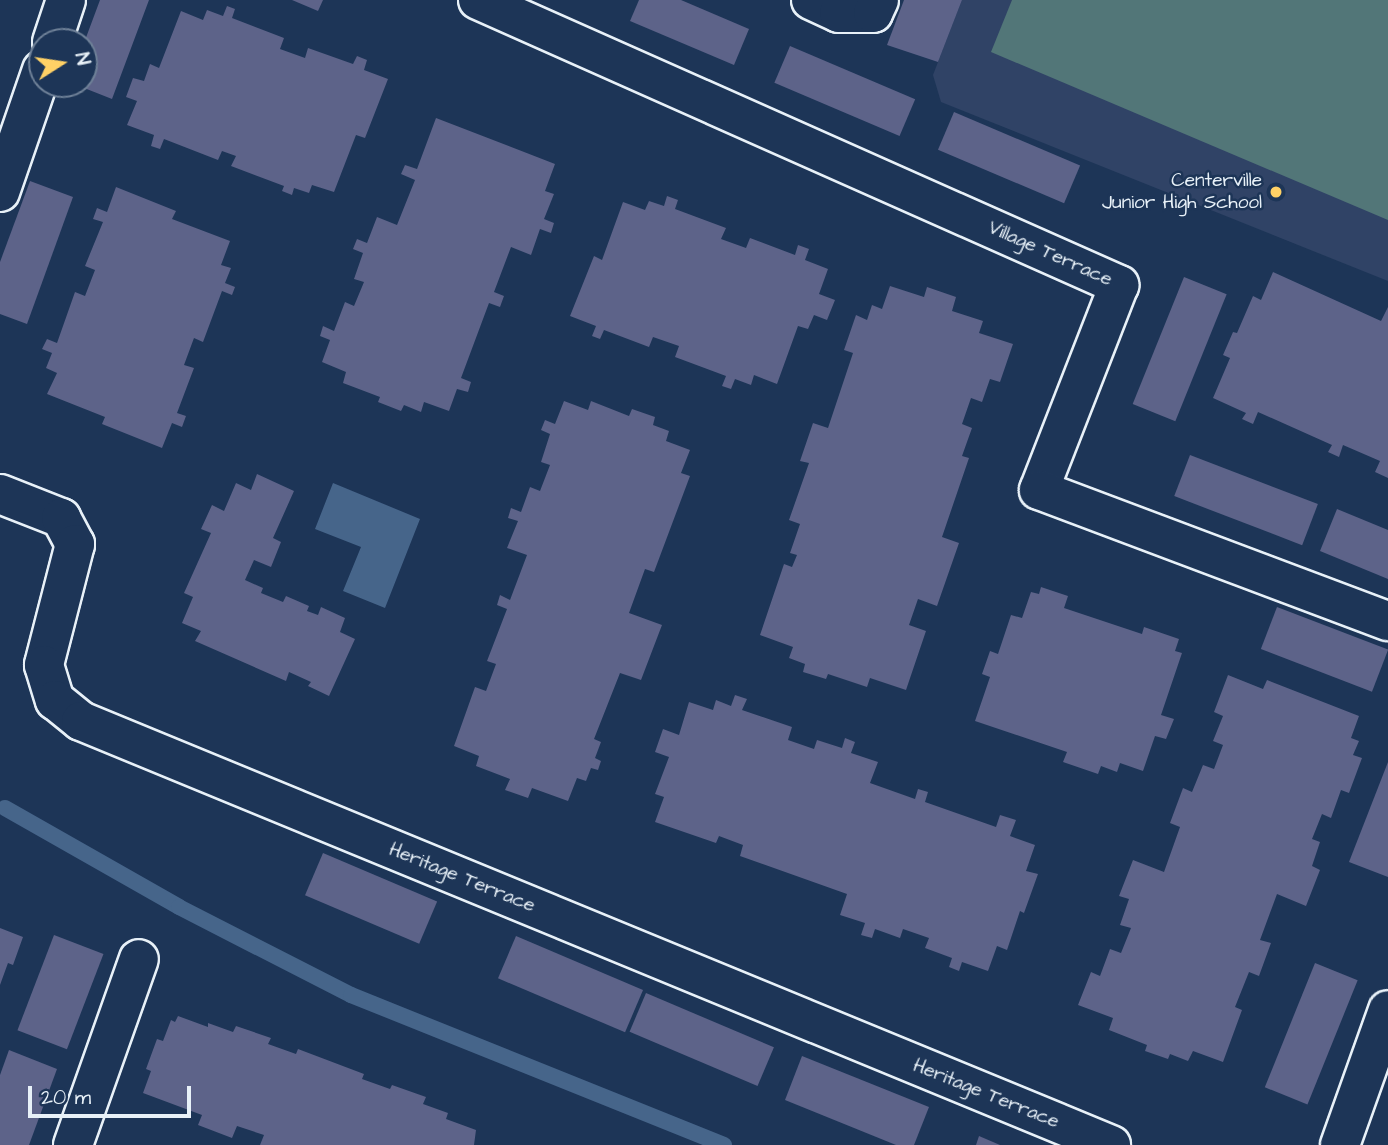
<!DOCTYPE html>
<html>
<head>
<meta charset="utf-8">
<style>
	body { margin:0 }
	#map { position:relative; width:1388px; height:1145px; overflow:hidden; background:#1d3557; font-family:"Architects Daughter",sans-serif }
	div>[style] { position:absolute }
	.built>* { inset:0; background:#304366 }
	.green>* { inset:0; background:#527678 }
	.water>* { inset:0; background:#46658a }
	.stream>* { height:16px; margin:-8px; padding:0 8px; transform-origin:8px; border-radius:8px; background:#46658a }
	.building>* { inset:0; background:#5d6389; transform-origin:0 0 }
	.roads { filter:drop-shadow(2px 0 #e8f1f8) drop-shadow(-2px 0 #e8f1f8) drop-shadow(0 2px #e8f1f8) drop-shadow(0 -2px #e8f1f8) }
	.minor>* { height:38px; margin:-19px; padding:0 19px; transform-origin:19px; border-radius:19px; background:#1d3557 }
	.dots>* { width:19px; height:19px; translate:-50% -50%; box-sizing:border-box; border:4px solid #1d3557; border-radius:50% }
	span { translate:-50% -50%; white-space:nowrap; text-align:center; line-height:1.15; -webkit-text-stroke:5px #1d3557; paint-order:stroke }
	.poi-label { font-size:19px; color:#e8f1f8 }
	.right { translate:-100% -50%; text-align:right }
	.street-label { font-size:19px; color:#e8f1f8 }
	.north { position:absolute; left:28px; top:28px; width:70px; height:70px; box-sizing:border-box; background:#1d3557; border:2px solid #6e8097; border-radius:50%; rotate:78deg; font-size:19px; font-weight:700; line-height:28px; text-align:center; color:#e8f1f8 }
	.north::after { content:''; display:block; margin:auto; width:24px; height:32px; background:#ffd166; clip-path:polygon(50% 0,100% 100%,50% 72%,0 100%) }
	.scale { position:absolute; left:28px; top:1086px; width:163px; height:32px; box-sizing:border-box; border:4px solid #e8f1f8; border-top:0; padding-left:9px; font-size:21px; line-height:24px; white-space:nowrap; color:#e8f1f8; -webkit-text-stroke:5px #1d3557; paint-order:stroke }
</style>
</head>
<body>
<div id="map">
	<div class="built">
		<div style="clip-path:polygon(962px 0,1388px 0,1388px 281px,941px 102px,933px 75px)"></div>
	</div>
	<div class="green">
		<div style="clip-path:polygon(1012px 0,1388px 0,1388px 220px,991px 52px)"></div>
	</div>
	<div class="water">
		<div style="clip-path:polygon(333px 483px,420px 519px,385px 608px,343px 591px,361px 547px,315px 529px)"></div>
	</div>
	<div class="stream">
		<div style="left:5px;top:808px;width:200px;rotate:29.6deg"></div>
		<div style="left:179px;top:907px;width:193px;rotate:27.1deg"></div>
		<div style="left:351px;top:995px;width:402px;rotate:21.9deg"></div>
	</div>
	<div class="building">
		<div style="clip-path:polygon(100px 0,149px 0,112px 99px,74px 84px,84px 84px,84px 43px)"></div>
		<div style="clip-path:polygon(292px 0,323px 0,318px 11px)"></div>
		<div style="clip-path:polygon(639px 0,681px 0,749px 29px,734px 65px,630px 21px)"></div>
		<div style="clip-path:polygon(904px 0,962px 0,938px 62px,887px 45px)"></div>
		<div style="clip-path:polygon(227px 6px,235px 9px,232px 18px,284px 38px,280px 49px,305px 58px,308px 48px,353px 64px,357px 56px,367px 60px,364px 70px,388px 79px,365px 138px,356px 135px,334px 192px,312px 185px,309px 193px,294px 188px,292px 195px,282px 191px,284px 186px,231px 166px,236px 156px,222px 151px,218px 160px,164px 139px,160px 149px,151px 146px,154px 135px,127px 125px,137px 101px,126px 97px,133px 78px,144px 81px,150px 64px,159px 68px,181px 11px,203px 20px,207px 10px,223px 16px)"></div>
		<div style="left:790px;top:46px;width:136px;height:40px;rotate:23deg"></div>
		<div style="left:954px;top:112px;width:137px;height:41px;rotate:23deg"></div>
		<div style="clip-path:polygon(436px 118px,555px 164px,545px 191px,554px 194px,544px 219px,554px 223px,551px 233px,540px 229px,531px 255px,511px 247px,494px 292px,504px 296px,500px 307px,489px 303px,461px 378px,471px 382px,468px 392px,457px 389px,449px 411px,424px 402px,421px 412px,404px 405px,401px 411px,378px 402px,380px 397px,343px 383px,346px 372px,322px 362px,330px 340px,320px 336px,323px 326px,334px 331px,345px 302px,354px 306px,364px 282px,354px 279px,363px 253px,353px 249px,357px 239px,367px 243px,377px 217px,397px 225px,415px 180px,401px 174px,405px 165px,417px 169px)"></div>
		<div style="clip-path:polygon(30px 181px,73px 197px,27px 324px,0 314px,0 262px)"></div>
		<div style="clip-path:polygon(116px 187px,176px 211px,172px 219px,230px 241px,221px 265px,231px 268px,225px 283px,235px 287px,232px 295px,222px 291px,203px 342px,194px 338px,184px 365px,194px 368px,177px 413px,186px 416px,182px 427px,172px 423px,162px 448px,102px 424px,105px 417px,47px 394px,57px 373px,46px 368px,52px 353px,42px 349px,47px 339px,57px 343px,75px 292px,85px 296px,95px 270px,85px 266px,103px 222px,93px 219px,97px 208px,107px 212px)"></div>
		<div style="clip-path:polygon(667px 196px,678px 200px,675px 209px,726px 228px,721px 239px,746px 248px,750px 238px,795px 255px,798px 245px,809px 249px,805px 260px,828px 269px,819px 294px,835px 300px,827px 320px,814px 315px,808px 329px,798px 326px,777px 384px,754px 375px,751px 385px,735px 379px,731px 389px,722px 386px,726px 376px,675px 357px,679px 346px,653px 337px,649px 347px,604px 330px,600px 339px,592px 336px,596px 326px,570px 316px,594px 256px,602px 260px,623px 202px,645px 210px,649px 201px,664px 206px)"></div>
		<div style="clip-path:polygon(1273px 272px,1381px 321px,1388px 307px,1388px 478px,1375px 472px,1380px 461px,1343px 445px,1339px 457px,1328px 452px,1332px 445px,1258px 412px,1253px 424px,1242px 419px,1246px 413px,1213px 398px,1230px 358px,1223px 355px,1233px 332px,1237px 333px,1253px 296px,1261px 300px)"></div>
		<div style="left:1184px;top:277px;width:46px;height:137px;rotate:22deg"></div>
		<div style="clip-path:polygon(890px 286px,924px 297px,927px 287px,956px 297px,952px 311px,983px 321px,979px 333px,1013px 344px,1000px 382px,990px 379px,982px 402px,971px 398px,962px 424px,972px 428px,962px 456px,969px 458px,942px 537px,959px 543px,937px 606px,918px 599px,909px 625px,926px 631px,906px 690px,870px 678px,867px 687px,828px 674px,826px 679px,803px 672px,805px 664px,789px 658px,793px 647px,760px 635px,784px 564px,792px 567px,797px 555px,790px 553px,800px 524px,789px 520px,809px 463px,800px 461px,813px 423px,828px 428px,853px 353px,844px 350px,856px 315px,867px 320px,872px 305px,882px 309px)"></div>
		<div style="clip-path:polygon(564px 401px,588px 410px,591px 401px,629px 416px,632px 409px,655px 417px,653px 425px,669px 431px,666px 441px,690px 450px,681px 473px,690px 476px,654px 572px,645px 569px,629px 613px,662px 625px,641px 680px,620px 673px,594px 739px,601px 742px,595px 758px,601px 761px,598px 770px,591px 768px,586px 781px,577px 778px,568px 801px,532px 788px,528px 798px,505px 790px,510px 779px,476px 766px,479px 756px,454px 746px,475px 687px,486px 691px,496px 664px,487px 661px,507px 609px,497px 605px,500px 595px,510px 600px,527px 555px,507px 548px,518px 521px,508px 518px,511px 508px,521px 512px,530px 487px,540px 491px,550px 465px,541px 462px,550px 434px,541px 430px,545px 420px,555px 424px)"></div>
		<div style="left:1190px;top:455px;width:137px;height:44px;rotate:21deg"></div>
		<div style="clip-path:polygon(257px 474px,294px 491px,273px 538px,281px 542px,271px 567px,254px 560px,245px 580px,263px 588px,261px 593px,283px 602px,286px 596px,309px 606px,307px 611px,318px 615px,321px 607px,345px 618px,340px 632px,355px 639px,329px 696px,308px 686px,311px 682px,289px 672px,286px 681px,195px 641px,201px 631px,182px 623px,193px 597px,184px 593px,211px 533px,201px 529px,212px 505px,224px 511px,236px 483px,251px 490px)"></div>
		<div style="clip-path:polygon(1337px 509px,1388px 530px,1388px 579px,1320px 551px)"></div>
		<div style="clip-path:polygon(1041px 587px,1068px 596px,1064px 608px,1142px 634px,1144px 627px,1179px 639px,1175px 651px,1182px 653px,1161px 715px,1174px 719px,1166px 739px,1155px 736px,1143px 771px,1120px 763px,1117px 772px,1101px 766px,1098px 774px,1063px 762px,1067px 752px,975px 721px,990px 677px,982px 674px,990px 651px,998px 654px,1011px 615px,1022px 618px,1031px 592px,1039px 594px)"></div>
		<div style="left:1277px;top:607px;width:119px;height:45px;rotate:21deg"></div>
		<div style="clip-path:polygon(1228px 675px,1263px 689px,1267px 680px,1359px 716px,1351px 738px,1359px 741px,1353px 755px,1362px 758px,1349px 793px,1341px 790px,1331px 818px,1322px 814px,1312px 839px,1320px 842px,1312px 866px,1320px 870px,1306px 906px,1277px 894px,1260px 940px,1271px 943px,1259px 976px,1249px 972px,1235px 1007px,1242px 1010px,1223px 1062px,1193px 1051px,1188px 1061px,1170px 1054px,1168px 1059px,1145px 1051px,1147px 1045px,1109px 1030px,1113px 1018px,1078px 1005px,1091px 972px,1100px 976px,1110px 949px,1121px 953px,1131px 928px,1120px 925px,1129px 899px,1119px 896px,1133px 860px,1164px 872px,1180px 827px,1170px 823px,1183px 788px,1192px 792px,1203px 765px,1214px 769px,1223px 745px,1213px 741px,1223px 716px,1214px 712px)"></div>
		<div style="clip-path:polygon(735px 695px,747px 699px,742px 710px,792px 727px,788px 740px,814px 749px,817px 740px,842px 748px,845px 738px,855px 742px,851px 753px,878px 762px,870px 783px,915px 799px,918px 789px,928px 792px,925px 802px,996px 827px,1000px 815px,1016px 820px,1010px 836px,1035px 845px,1026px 871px,1038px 874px,1024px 913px,1020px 911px,1007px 950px,997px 946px,988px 971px,962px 962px,959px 971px,949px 967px,952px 958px,925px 948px,929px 938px,903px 929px,900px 938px,875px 929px,872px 938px,861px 935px,865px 923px,840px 915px,847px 894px,740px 856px,743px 845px,719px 836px,716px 843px,655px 822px,664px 797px,655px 794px,669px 757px,655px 752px,663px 729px,679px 735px,689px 702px,713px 710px,716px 700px,731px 706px)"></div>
		<div style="clip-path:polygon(1388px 762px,1388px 877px,1349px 862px)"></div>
		<div style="left:323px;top:853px;width:124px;height:46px;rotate:23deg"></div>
		<div style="clip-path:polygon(0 928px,23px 937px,13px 965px,8px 963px,0 985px)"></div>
		<div style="left:54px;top:935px;width:53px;height:102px;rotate:21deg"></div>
		<div style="left:516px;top:936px;width:138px;height:46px;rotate:23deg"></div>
		<div style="left:1315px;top:963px;width:46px;height:134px;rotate:22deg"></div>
		<div style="left:646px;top:993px;width:139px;height:42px;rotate:23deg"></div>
		<div style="clip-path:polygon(178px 1016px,208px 1027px,208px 1023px,233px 1032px,236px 1026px,271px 1038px,268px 1044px,296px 1054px,298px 1049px,364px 1074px,362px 1079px,390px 1089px,392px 1085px,426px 1097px,423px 1104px,448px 1113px,446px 1119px,476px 1130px,474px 1145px,260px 1145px,264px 1135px,237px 1126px,232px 1138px,198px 1125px,202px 1115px,143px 1093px,151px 1071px,146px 1069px,157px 1039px,163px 1041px,171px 1020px,175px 1022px)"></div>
		<div style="clip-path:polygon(9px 1050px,57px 1069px,29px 1145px,0 1145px,0 1075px)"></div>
		<div style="clip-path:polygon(802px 1056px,929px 1107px,914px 1145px,896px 1145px,785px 1100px)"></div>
		<div style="clip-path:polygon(979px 1136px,1000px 1145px,976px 1145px)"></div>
	</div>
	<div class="roads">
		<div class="minor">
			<div style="left:478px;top:0;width:702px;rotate:23.97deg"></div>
			<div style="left:1119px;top:285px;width:220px;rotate:111.3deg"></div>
			<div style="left:1039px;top:490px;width:373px;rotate:20.6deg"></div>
			<div style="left:811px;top:0;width:31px;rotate:25deg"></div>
			<div style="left:839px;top:13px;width:34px"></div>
			<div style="left:873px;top:13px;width:14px;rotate:-65deg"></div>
			<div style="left:52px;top:42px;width:44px;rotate:-71.6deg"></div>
			<div style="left:0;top:192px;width:129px;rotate:-71deg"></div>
			<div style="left:0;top:494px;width:66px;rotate:21.5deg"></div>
			<div style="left:61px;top:518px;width:30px;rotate:62deg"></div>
			<div style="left:75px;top:544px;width:125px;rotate:104.4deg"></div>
			<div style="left:44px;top:665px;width:37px;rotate:73deg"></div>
			<div style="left:55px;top:700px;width:33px;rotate:39deg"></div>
			<div style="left:81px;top:721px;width:1114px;rotate:22.37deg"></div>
			<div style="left:73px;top:1145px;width:197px;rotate:-70.5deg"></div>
			<div style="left:1340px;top:1145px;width:143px;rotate:-70.4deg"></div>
		</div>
	</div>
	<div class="dots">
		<div style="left:1276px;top:192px;background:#ffd166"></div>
	</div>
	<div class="poi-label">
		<span class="right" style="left:1262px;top:192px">Centerville<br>Junior High School</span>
	</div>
	<div class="street-label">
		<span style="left:1050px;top:254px;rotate:24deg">Village Terrace</span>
		<span style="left:462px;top:878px;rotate:22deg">Heritage Terrace</span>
		<span style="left:986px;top:1094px;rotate:22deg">Heritage Terrace</span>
	</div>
	<div class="north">N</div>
	<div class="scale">20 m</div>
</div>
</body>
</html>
